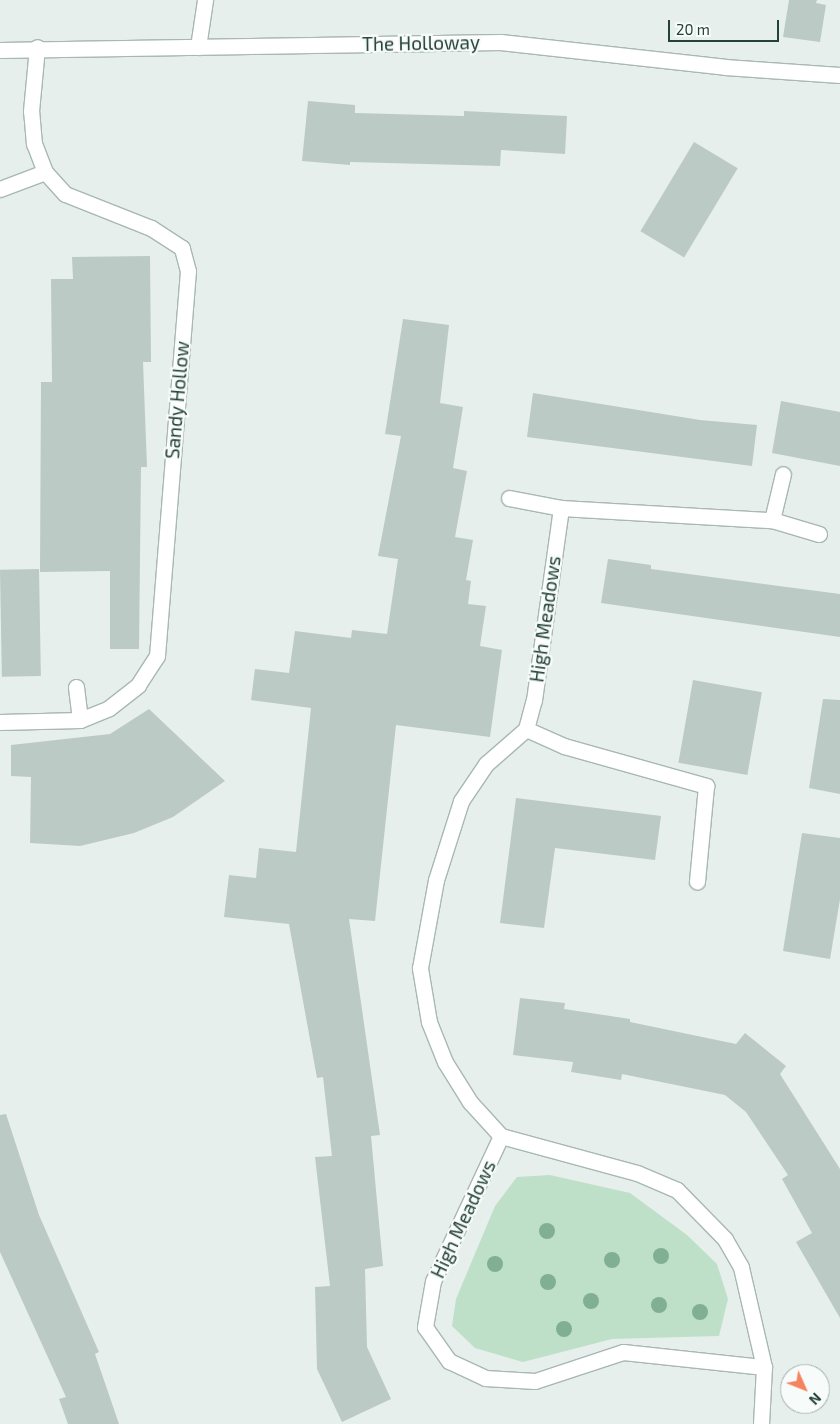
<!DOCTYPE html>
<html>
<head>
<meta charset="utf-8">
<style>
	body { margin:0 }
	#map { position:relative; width:840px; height:1424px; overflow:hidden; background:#e6efeb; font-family:"Exo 2",sans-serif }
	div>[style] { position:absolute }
	.green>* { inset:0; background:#bfe0c8 }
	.building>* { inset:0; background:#bbcac4; transform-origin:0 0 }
	.roads { filter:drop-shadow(1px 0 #a8b8b2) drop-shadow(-1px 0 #a8b8b2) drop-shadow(0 1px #a8b8b2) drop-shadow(0 -1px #a8b8b2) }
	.lane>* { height:15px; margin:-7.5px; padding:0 7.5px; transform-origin:7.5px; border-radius:7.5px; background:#fff }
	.street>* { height:15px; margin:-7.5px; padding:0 7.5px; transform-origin:7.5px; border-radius:7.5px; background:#fff }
	.trees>* { width:16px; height:16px; margin:-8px; border-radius:50%; background:#80af93 }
	span { translate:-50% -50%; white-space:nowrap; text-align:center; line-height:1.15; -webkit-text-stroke:4.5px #f7fbf9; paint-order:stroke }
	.street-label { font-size:19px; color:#24423a }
	.north { position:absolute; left:780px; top:1364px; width:50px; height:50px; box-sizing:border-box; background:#f7fbf9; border:1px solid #a3b1ad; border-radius:50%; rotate:134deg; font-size:14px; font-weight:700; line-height:20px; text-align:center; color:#24423a }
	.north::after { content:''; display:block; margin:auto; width:18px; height:22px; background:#f4845f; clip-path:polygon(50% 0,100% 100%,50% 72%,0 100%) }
	.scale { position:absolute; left:668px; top:20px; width:111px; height:22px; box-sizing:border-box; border:2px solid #24423a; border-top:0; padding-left:6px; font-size:15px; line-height:18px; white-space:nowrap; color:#24423a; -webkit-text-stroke:4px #f7fbf9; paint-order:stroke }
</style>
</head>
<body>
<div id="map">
	<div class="green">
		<div style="clip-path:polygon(550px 1175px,630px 1193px,687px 1235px,717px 1264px,728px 1299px,719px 1336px,612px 1339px,523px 1362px,475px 1348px,452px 1326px,456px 1299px,495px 1206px,517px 1177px)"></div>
	</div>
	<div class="building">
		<div style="clip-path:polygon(789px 0,817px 0,816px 3px,826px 5px,820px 42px,783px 37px)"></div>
		<div style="clip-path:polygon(308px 101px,355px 105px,355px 113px,464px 116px,464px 111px,567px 116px,565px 154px,501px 150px,500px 166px,350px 162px,350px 165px,302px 161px)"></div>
		<div style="left:694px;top:142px;width:51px;height:104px;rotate:31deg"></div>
		<div style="clip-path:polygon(150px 256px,151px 362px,143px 362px,147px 467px,141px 467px,139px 649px,110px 649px,110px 571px,40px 572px,41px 382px,52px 382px,51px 279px,73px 279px,72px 257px)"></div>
		<div style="clip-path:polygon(403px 319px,449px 325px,440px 403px,463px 407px,453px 468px,467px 471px,455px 537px,473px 540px,466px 580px,471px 581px,468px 604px,486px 606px,480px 646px,502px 650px,490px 737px,396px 725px,375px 921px,349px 919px,380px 1135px,371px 1136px,383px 1266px,365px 1269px,367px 1347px,391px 1399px,342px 1422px,317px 1369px,315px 1287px,330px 1286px,315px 1157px,332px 1156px,323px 1077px,317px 1078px,289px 924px,224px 917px,229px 875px,256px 878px,259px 848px,296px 852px,311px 708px,251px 700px,255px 669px,289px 673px,295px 631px,351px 638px,352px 630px,387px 634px,398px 559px,378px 556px,401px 436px,385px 434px)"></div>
		<div style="clip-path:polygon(533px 393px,700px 420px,757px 425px,752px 466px,527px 437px)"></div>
		<div style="clip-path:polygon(781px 401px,840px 412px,840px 466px,772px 453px)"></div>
		<div style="clip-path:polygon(608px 559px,651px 565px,651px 569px,840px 594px,840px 637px,601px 603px)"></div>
		<div style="left:39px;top:569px;width:107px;height:39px;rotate:89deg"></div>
		<div style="left:693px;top:680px;width:70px;height:84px;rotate:10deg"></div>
		<div style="clip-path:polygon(823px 699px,840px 700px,840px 794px,809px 788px)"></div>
		<div style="clip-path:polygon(149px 709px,225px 781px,173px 817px,134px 833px,80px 846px,30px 843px,31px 777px,11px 776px,11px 745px,110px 734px)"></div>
		<div style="clip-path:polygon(516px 798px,661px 816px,655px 860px,555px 848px,544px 928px,500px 923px)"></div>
		<div style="clip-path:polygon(802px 833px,840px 838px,840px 899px,830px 959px,783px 951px)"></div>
		<div style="clip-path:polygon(520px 998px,565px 1003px,564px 1009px,630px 1019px,630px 1022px,736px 1044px,745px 1033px,786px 1066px,780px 1074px,840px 1169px,840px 1318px,796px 1242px,812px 1233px,782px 1179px,788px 1175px,746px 1112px,725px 1095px,622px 1074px,621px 1080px,571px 1072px,573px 1062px,513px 1055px)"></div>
		<div style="clip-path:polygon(6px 1114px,39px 1215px,99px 1352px,95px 1354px,119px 1424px,68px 1424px,59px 1399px,66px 1397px,0 1252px,0 1115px)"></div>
	</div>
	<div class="roads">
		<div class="lane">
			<div style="left:76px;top:687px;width:33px;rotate:83deg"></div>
			<div style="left:564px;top:746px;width:148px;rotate:15.7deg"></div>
			<div style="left:706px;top:786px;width:96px;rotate:95.4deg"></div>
		</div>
		<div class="street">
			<div style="left:198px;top:47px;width:48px;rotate:-81.5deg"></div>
			<div style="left:0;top:50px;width:500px;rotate:-0.92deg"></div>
			<div style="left:500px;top:42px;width:226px;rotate:6.3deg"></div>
			<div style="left:725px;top:67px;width:115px;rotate:4deg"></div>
			<div style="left:0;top:189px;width:48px;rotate:-20.7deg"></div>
			<div style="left:509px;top:498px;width:53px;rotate:10.9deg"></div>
			<div style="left:772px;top:520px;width:47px;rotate:-76.6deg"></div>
			<div style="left:0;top:722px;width:80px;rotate:-1.4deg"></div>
			<div style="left:80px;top:720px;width:31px;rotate:-22deg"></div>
			<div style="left:109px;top:708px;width:37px;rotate:-38deg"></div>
			<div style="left:138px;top:685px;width:35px;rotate:-57deg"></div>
			<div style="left:157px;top:656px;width:386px;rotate:-85.4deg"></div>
			<div style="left:188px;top:271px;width:24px;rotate:-105deg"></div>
			<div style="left:182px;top:248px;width:37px;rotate:-147deg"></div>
			<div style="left:151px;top:228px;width:92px;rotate:-158.4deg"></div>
			<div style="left:65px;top:194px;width:30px;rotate:-132deg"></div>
			<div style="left:45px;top:172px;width:30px;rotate:-111deg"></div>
			<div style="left:34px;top:144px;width:33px;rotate:-95deg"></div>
			<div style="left:31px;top:111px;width:64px;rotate:-84.6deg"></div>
			<div style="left:526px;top:729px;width:42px;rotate:24.1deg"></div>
			<div style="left:501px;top:1136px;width:160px;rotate:115.1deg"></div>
			<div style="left:433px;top:1281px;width:47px;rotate:99.9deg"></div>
			<div style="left:425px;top:1327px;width:42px;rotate:54.8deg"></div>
			<div style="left:449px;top:1361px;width:40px;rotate:25deg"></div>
			<div style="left:485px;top:1378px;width:50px;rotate:3.4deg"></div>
			<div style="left:535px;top:1381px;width:93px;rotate:-18.2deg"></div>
			<div style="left:623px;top:1352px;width:142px;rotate:6.1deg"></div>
			<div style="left:761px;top:1424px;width:57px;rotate:-87deg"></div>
			<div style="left:764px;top:1367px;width:103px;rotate:-103deg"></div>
			<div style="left:741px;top:1267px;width:32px;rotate:-120deg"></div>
			<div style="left:725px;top:1239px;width:69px;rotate:-134.4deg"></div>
			<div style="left:677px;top:1190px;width:43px;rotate:-157deg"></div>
			<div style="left:637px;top:1173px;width:141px;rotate:-164.8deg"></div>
			<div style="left:501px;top:1136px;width:46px;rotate:-132.4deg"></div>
			<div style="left:470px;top:1102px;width:47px;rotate:-122deg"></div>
			<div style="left:445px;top:1062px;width:43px;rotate:-111.8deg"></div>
			<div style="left:429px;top:1022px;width:55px;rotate:-99.5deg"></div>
			<div style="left:420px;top:968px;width:89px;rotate:-79.7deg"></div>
			<div style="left:436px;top:880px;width:83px;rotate:-72.4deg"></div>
			<div style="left:461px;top:801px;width:45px;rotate:-56deg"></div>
			<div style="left:486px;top:764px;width:53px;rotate:-41.2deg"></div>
			<div style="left:526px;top:729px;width:30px;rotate:-75deg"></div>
			<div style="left:534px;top:700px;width:194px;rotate:-82deg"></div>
			<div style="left:561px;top:508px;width:211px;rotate:3.3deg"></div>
			<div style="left:772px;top:520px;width:49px;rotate:16.6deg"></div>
		</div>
	</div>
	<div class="trees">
		<div style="left:547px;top:1231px"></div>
		<div style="left:661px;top:1256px"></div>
		<div style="left:612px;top:1260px"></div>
		<div style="left:495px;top:1264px"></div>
		<div style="left:548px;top:1282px"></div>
		<div style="left:591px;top:1301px"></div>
		<div style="left:659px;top:1305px"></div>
		<div style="left:700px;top:1312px"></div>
		<div style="left:564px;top:1329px"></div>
	</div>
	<div class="street-label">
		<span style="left:421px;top:43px;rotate:-1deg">The Holloway</span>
		<span style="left:177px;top:400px;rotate:-85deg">Sandy Hollow</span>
		<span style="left:545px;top:619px;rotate:-82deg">High Meadows</span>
		<span style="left:463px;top:1219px;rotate:-65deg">High Meadows</span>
	</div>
	<div class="north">N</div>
	<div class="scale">20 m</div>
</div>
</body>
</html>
